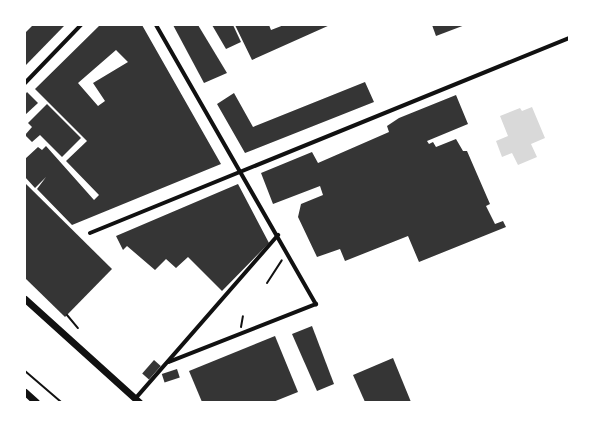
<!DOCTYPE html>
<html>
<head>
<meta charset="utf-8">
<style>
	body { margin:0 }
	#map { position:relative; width:594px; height:427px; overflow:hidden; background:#fff; font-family:Overpass,sans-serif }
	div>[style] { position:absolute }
	.water>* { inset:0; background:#d9d9d9 }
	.building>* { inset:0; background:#353535; transform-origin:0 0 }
	.path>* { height:2px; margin:-1px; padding:0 1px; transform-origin:1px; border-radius:1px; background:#111 }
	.pedestrian>* { height:3.5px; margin:-1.75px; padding:0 1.75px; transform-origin:1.75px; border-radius:1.75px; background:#111 }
	.minor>* { height:4px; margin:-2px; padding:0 2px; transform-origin:2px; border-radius:2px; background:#111 }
	.tertiary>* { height:7px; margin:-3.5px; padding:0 3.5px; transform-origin:3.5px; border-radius:3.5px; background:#111 }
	span { translate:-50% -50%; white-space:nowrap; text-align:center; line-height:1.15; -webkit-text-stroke:4px #fff; paint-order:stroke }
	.frame { position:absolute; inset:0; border:26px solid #fff; pointer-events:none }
</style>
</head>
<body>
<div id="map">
	<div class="water">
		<div style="clip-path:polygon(532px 107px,545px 138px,531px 144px,537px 157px,518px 165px,512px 153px,502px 157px,496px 141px,508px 136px,500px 116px,520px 108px,522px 111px)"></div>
	</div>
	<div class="building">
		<div style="clip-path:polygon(33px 25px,64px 26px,25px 66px,25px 33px)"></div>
		<div style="clip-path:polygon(evenodd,100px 25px,142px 25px,221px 164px,72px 225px,37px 189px,46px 177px,35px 188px,25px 177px,25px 159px,38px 147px,42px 150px,46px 146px,94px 200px,99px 195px,66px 161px,87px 141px,35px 89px,100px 25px,116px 50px,128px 62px,93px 83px,105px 101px,98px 106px,78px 83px,116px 50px)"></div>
		<div style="clip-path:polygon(173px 25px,198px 25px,227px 73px,204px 83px)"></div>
		<div style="clip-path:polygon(212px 25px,233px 25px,241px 42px,226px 49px)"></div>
		<div style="clip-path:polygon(235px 25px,269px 25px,271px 30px,284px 25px,330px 25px,252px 60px)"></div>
		<div style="clip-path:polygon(432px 25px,465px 25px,436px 36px)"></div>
		<div style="clip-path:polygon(365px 82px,374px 102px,245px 153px,217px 104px,234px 93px,253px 127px)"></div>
		<div style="clip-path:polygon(27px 92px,38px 103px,25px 115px,25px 95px)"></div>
		<div style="clip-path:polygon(456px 95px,468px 124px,427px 141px,429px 144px,433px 142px,436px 147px,456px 139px,463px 151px,467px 151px,490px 204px,486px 206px,495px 224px,503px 221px,506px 227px,419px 262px,408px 236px,345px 261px,340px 249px,317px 257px,298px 217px,301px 204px,323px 195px,320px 186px,273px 204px,261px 173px,312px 152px,318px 163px,389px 132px,387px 126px,399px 118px)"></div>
		<div style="clip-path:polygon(47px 104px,81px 138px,62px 157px,40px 135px,32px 142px,25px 135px,32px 127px,28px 123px)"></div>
		<div style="clip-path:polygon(25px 183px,112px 269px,65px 317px,25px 278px)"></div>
		<div style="clip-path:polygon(238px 184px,269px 243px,222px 291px,188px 257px,176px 268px,166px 259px,155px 270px,127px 246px,123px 250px,116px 236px)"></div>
		<div style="clip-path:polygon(312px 326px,334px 384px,317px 391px,292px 334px)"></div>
		<div style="clip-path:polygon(275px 336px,298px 392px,273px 402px,202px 402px,189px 371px)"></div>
		<div style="clip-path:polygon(393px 358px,411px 402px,365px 402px,353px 375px)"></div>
		<div style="left:154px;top:360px;width:9px;height:18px;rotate:41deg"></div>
		<div style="left:177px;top:369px;width:9px;height:16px;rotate:72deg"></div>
	</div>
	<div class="path">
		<div style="left:267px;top:283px;width:27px;rotate:-57deg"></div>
		<div style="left:67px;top:315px;width:17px;rotate:50deg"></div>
		<div style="left:241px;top:327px;width:11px;rotate:-80deg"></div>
		<div style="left:25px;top:371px;width:48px;rotate:40.7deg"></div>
	</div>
	<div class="pedestrian">
		<div style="left:169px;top:362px;width:158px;rotate:-21.5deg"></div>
		<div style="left:136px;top:398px;width:216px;rotate:-48.9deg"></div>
	</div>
	<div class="minor">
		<div style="left:156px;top:25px;width:322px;rotate:60.2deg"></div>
		<div style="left:25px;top:83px;width:81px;rotate:-46deg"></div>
		<div style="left:90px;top:233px;width:517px;rotate:-22.15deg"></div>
	</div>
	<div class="tertiary">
		<div style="left:25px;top:299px;width:154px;rotate:42.1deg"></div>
		<div style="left:25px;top:392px;width:15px;rotate:42deg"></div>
	</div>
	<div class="frame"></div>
</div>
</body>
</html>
